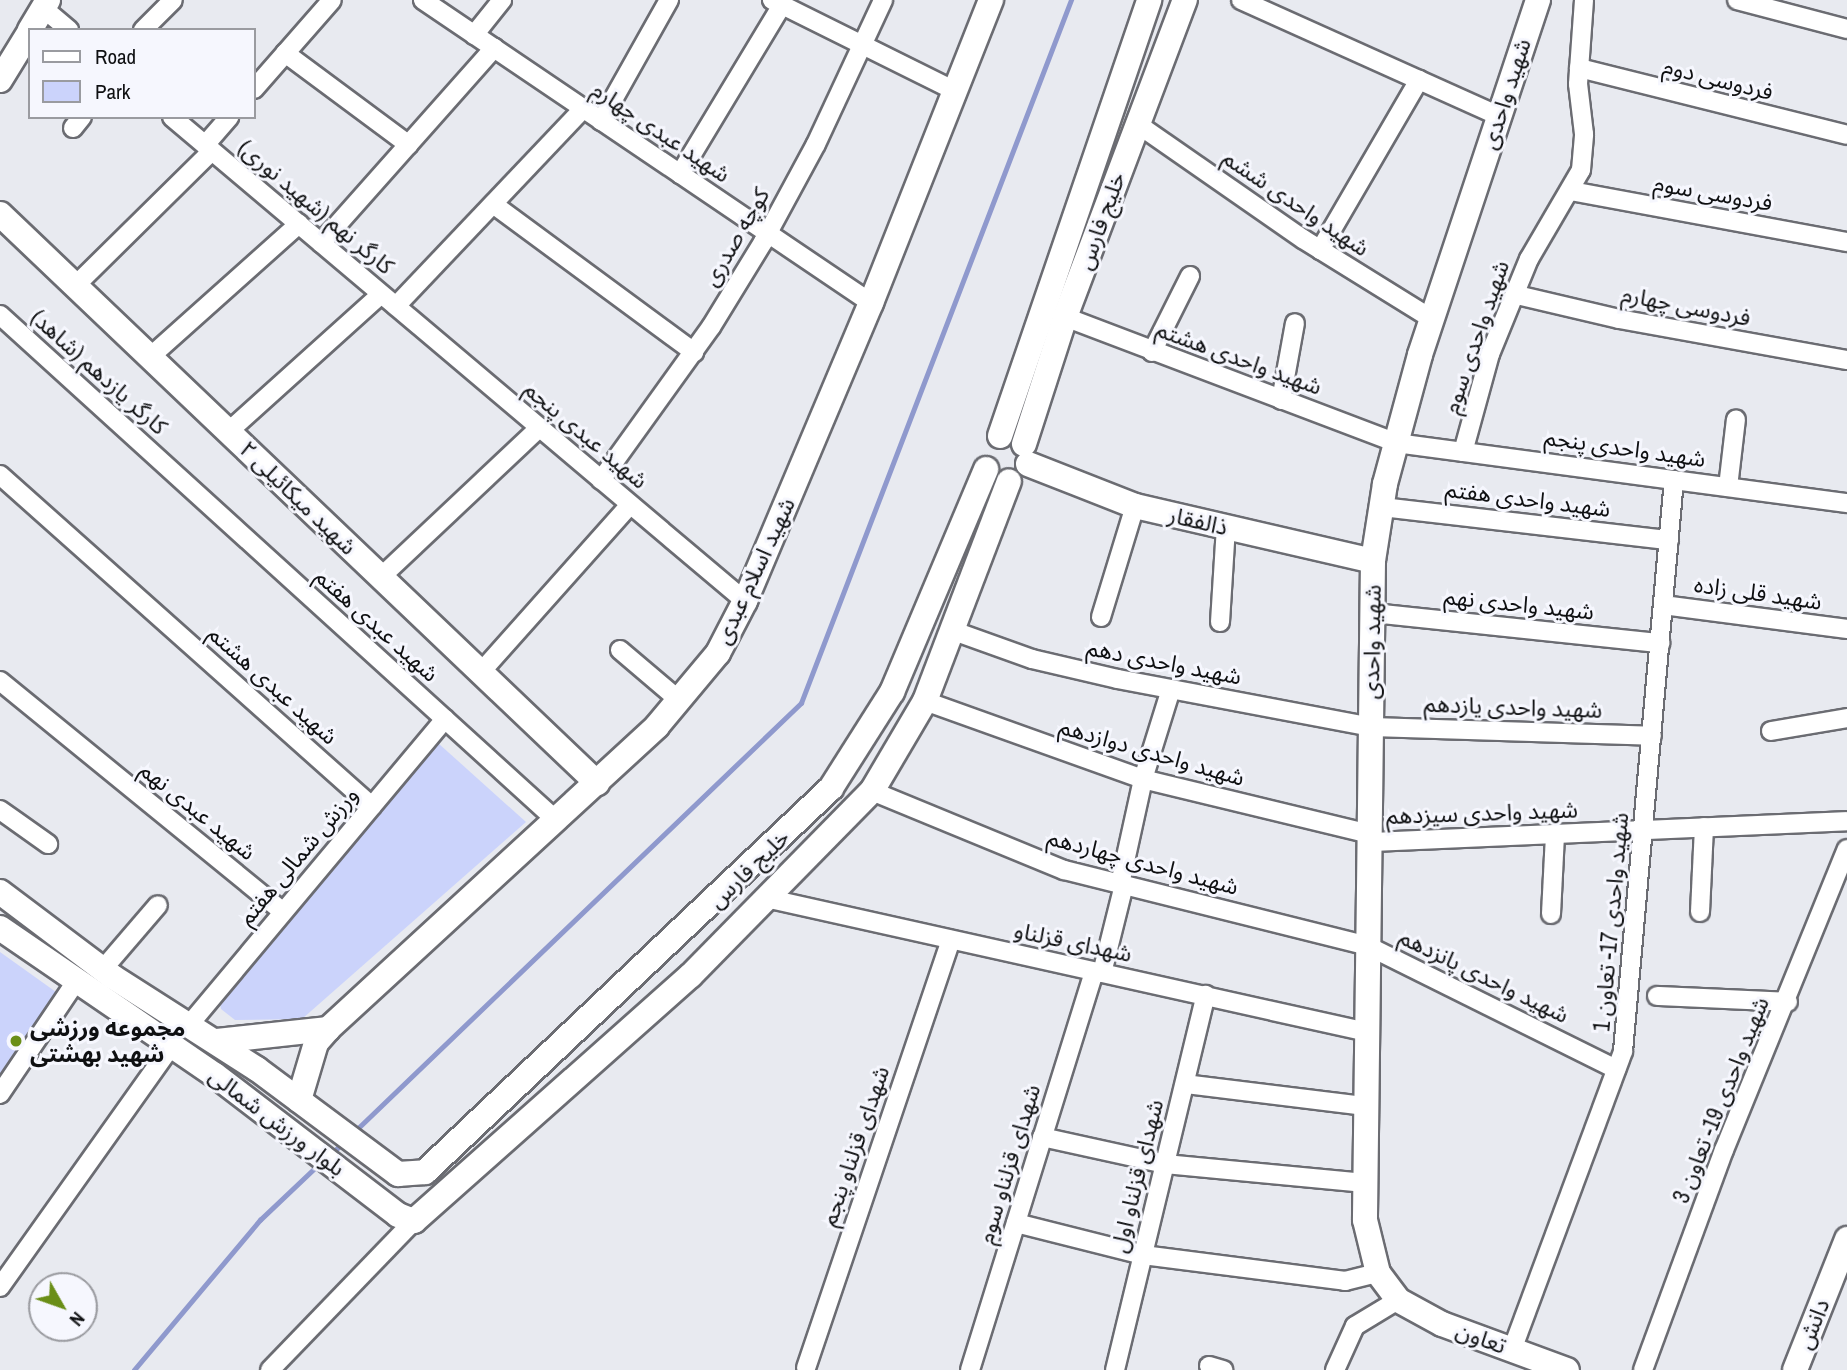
<!DOCTYPE html>
<html>
<head>
<meta charset="utf-8">
<style>
	body { margin:0 }
	#map { position:relative; width:1847px; height:1370px; overflow:hidden; background:#e8eaf0; font-family:"Archivo Narrow","Noto Sans Arabic",sans-serif }
	div>[style] { position:absolute }
	.green>* { inset:0; background:#cbd3fb }
	.stream>* { height:4.5px; margin:-2.25px; padding:0 2.25px; transform-origin:2.25px; border-radius:2.25px; background:#8f99cd }
	.roads { filter:drop-shadow(2px 0 #6b6c72) drop-shadow(-2px 0 #6b6c72) drop-shadow(0 2px #6b6c72) drop-shadow(0 -2px #6b6c72) }
	.street>* { height:18px; margin:-9px; padding:0 9px; transform-origin:9px; border-radius:9px; background:#fff }
	.secondary>* { height:24px; margin:-12px; padding:0 12px; transform-origin:12px; border-radius:12px; background:#fff }
	.dots>* { width:19px; height:19px; translate:-50% -50%; box-sizing:border-box; border:4px solid #f6f7fe; border-radius:50% }
	span { translate:-50% -50%; white-space:nowrap; text-align:center; line-height:1.15; -webkit-text-stroke:6px #f6f7fe; paint-order:stroke }
	.street-label { font-size:23px; color:#0f1012 }
	.poi-label { font-size:23px; color:#0f1012; font-weight:700 }
	.left { translate:0 -50%; text-align:left }
	.legend { position:absolute; left:28px; top:28px; width:228px; height:91px; box-sizing:border-box; background:#f6f7fe; border:2px solid #9a9ba0; margin:0; padding:9px 12px; list-style:none; font-size:21px; color:#0f1012 }
	.legend li { display:flex; align-items:center; gap:14px; height:35px }
	.legend b { width:35px; border:2px solid #9a9ba0 }
	.north { position:absolute; left:28px; top:1272px; width:70px; height:70px; box-sizing:border-box; background:#f6f7fe; border:2px solid #9a9ba0; border-radius:50%; rotate:130deg; font-size:19px; font-weight:700; line-height:28px; text-align:center; color:#0f1012 }
	.north::after { content:''; display:block; margin:auto; width:24px; height:32px; background:#6a8e17; clip-path:polygon(50% 0,100% 100%,50% 72%,0 100%) }
</style>
</head>
<body>
<div id="map">
	<div class="green">
		<div style="clip-path:polygon(438px 743px,526px 822px,302px 1019px,235px 1020px,221px 1009px,218px 994px)"></div>
		<div style="clip-path:polygon(0 952px,63px 997px,0 1086px)"></div>
	</div>
	<div class="stream">
		<div style="left:355px;top:1131px;width:618px;rotate:-43.82deg"></div>
		<div style="left:801px;top:703px;width:753px;rotate:-68.99deg"></div>
		<div style="left:330px;top:1155px;width:19px;rotate:-43deg"></div>
		<div style="left:134px;top:1370px;width:196px;rotate:-50deg"></div>
		<div style="left:260px;top:1220px;width:80px;rotate:-43.5deg"></div>
	</div>
	<div class="roads">
		<div class="street">
			<div style="left:423px;top:0;width:541px;rotate:34.07deg"></div>
			<div style="left:772px;top:0;width:204px;rotate:26.4deg"></div>
			<div style="left:1241px;top:0;width:283px;rotate:24.2deg"></div>
			<div style="left:1737px;top:0;width:114px;rotate:14.8deg"></div>
			<div style="left:43px;top:8px;width:34px;rotate:40deg"></div>
			<div style="left:143px;top:30px;width:42px;rotate:-45deg"></div>
			<div style="left:474px;top:35px;width:45px;rotate:-51.3deg"></div>
			<div style="left:285px;top:53px;width:154px;rotate:36.6deg"></div>
			<div style="left:1579px;top:68px;width:276px;rotate:14deg"></div>
			<div style="left:254px;top:89px;width:118px;rotate:-48.8deg"></div>
			<div style="left:172px;top:117px;width:750px;rotate:40.19deg"></div>
			<div style="left:601px;top:121px;width:139px;rotate:-60.7deg"></div>
			<div style="left:1136px;top:123px;width:203px;rotate:34.8deg"></div>
			<div style="left:1303px;top:239px;width:152px;rotate:31.8deg"></div>
			<div style="left:73px;top:128px;width:14px;rotate:-51deg"></div>
			<div style="left:205px;top:145px;width:37px;rotate:-49deg"></div>
			<div style="left:680px;top:174px;width:197px;rotate:-58.9deg"></div>
			<div style="left:1571px;top:191px;width:281px;rotate:10.5deg"></div>
			<div style="left:493px;top:204px;width:250px;rotate:36.4deg"></div>
			<div style="left:321px;top:243px;width:261px;rotate:-48.4deg"></div>
			<div style="left:1320px;top:250px;width:197px;rotate:-59.8deg"></div>
			<div style="left:75px;top:286px;width:192px;rotate:-44.6deg"></div>
			<div style="left:1517px;top:295px;width:105px;rotate:13.2deg"></div>
			<div style="left:1619px;top:319px;width:232px;rotate:10.2deg"></div>
			<div style="left:396px;top:306px;width:272px;rotate:-46.5deg"></div>
			<div style="left:0;top:315px;width:753px;rotate:42.25deg"></div>
			<div style="left:1065px;top:317px;width:354px;rotate:20.8deg"></div>
			<div style="left:1396px;top:443px;width:455px;rotate:7.6deg"></div>
			<div style="left:1152px;top:352px;width:85px;rotate:-63.4deg"></div>
			<div style="left:150px;top:357px;width:200px;rotate:-41.8deg"></div>
			<div style="left:1281px;top:400px;width:78px;rotate:-79.7deg"></div>
			<div style="left:228px;top:432px;width:206px;rotate:-42deg"></div>
			<div style="left:1463px;top:452px;width:102px;rotate:-74.6deg"></div>
			<div style="left:1490px;top:354px;width:103px;rotate:-67.7deg"></div>
			<div style="left:1529px;top:259px;width:103px;rotate:-59.7deg"></div>
			<div style="left:1581px;top:170px;width:36px;rotate:-85deg"></div>
			<div style="left:1584px;top:134px;width:50px;rotate:-96.8deg"></div>
			<div style="left:1578px;top:84px;width:84px;rotate:-85.9deg"></div>
			<div style="left:0;top:475px;width:498px;rotate:41.7deg"></div>
			<div style="left:601px;top:480px;width:188px;rotate:-54.3deg"></div>
			<div style="left:711px;top:327px;width:100px;rotate:-58.5deg"></div>
			<div style="left:763px;top:242px;width:111px;rotate:-61.6deg"></div>
			<div style="left:816px;top:144px;width:159px;rotate:-65deg"></div>
			<div style="left:1728px;top:487px;width:68px;rotate:-83.3deg"></div>
			<div style="left:1382px;top:507px;width:289px;rotate:6.6deg"></div>
			<div style="left:381px;top:577px;width:217px;rotate:-43.3deg"></div>
			<div style="left:1663px;top:605px;width:186px;rotate:7.4deg"></div>
			<div style="left:1373px;top:613px;width:289px;rotate:6deg"></div>
			<div style="left:1101px;top:617px;width:116px;rotate:-73deg"></div>
			<div style="left:1220px;top:622px;width:95px;rotate:-86.4deg"></div>
			<div style="left:951px;top:630px;width:86px;rotate:19.7deg"></div>
			<div style="left:1032px;top:659px;width:88px;rotate:13.1deg"></div>
			<div style="left:1118px;top:679px;width:258px;rotate:10.7deg"></div>
			<div style="left:1372px;top:727px;width:280px;rotate:1.8deg"></div>
			<div style="left:620px;top:650px;width:77px;rotate:40.3deg"></div>
			<div style="left:481px;top:672px;width:224px;rotate:-48.3deg"></div>
			<div style="left:0;top:681px;width:365px;rotate:39.2deg"></div>
			<div style="left:925px;top:701px;width:232px;rotate:19.7deg"></div>
			<div style="left:1143px;top:779px;width:234px;rotate:13.6deg"></div>
			<div style="left:1771px;top:731px;width:77px;rotate:-9.7deg"></div>
			<div style="left:872px;top:791px;width:208px;rotate:22.4deg"></div>
			<div style="left:1064px;top:870px;width:313px;rotate:14deg"></div>
			<div style="left:1368px;top:946px;width:277px;rotate:26.4deg"></div>
			<div style="left:0;top:810px;width:59px;rotate:35.3deg"></div>
			<div style="left:1370px;top:842px;width:477px;rotate:-2.5deg"></div>
			<div style="left:1120px;top:884px;width:107px;rotate:-77.6deg"></div>
			<div style="left:1143px;top:779px;width:94px;rotate:-72.7deg"></div>
			<div style="left:770px;top:899px;width:612px;rotate:12.56deg"></div>
			<div style="left:1700px;top:912px;width:85px;rotate:-87.3deg"></div>
			<div style="left:1551px;top:914px;width:80px;rotate:-87.1deg"></div>
			<div style="left:103px;top:969px;width:84px;rotate:-49.3deg"></div>
			<div style="left:1102px;top:973px;width:91px;rotate:-76deg"></div>
			<div style="left:1657px;top:996px;width:131px;rotate:2.6deg"></div>
			<div style="left:189px;top:1025px;width:399px;rotate:-50.1deg"></div>
			<div style="left:1185px;top:1084px;width:181px;rotate:7deg"></div>
			<div style="left:0;top:1094px;width:134px;rotate:-56deg"></div>
			<div style="left:1042px;top:1137px;width:126px;rotate:12.4deg"></div>
			<div style="left:1165px;top:1164px;width:201px;rotate:5.4deg"></div>
			<div style="left:1016px;top:1223px;width:131px;rotate:14.1deg"></div>
			<div style="left:1143px;top:1255px;width:204px;rotate:7.3deg"></div>
			<div style="left:1345px;top:1281px;width:34px;rotate:-14deg"></div>
			<div style="left:0;top:1287px;width:296px;rotate:-54.6deg"></div>
			<div style="left:1512px;top:1350px;width:319px;rotate:-69.6deg"></div>
			<div style="left:1623px;top:1051px;width:573px;rotate:-84.9deg"></div>
			<div style="left:1209px;top:1366px;width:15px;rotate:16deg"></div>
			<div style="left:806px;top:1368px;width:452px;rotate:-71.3deg"></div>
			<div style="left:270px;top:1370px;width:207px;rotate:-46deg"></div>
			<div style="left:970px;top:1370px;width:417px;rotate:-72.7deg"></div>
			<div style="left:1115px;top:1370px;width:386px;rotate:-76.4deg"></div>
			<div style="left:1335px;top:1370px;width:48px;rotate:-65.6deg"></div>
			<div style="left:1355px;top:1326px;width:50px;rotate:-31.2deg"></div>
			<div style="left:1643px;top:1370px;width:234px;rotate:-69.8deg"></div>
			<div style="left:1724px;top:1150px;width:325px;rotate:-67.8deg"></div>
		</div>
		<div class="secondary">
			<div style="left:1538px;top:0;width:374px;rotate:108.4deg"></div>
			<div style="left:1420px;top:355px;width:134px;rotate:105.2deg"></div>
			<div style="left:1385px;top:484px;width:78px;rotate:98.9deg"></div>
			<div style="left:1373px;top:561px;width:659px;rotate:90.7deg"></div>
			<div style="left:1365px;top:1220px;width:55px;rotate:76.2deg"></div>
			<div style="left:1378px;top:1273px;width:34px;rotate:53deg"></div>
			<div style="left:1398px;top:1300px;width:50px;rotate:28.6deg"></div>
			<div style="left:1442px;top:1324px;width:133px;rotate:20.2deg"></div>
			<div style="left:30px;top:30px;width:35px;rotate:-59deg"></div>
			<div style="left:0;top:80px;width:57px;rotate:-58.5deg"></div>
			<div style="left:0;top:214px;width:825px;rotate:43.62deg"></div>
			<div style="left:1000px;top:436px;width:461px;rotate:-71.1deg"></div>
			<div style="left:1024px;top:444px;width:133px;rotate:-72.1deg"></div>
			<div style="left:1065px;top:317px;width:339px;rotate:-69.3deg"></div>
			<div style="left:1028px;top:464px;width:115px;rotate:21.4deg"></div>
			<div style="left:1135px;top:506px;width:244px;rotate:13deg"></div>
			<div style="left:0;top:892px;width:141px;rotate:37deg"></div>
			<div style="left:113px;top:977px;width:171px;rotate:32.6deg"></div>
			<div style="left:257px;top:1069px;width:176px;rotate:36.7deg"></div>
			<div style="left:398px;top:1174px;width:27px;rotate:-4deg"></div>
			<div style="left:425px;top:1172px;width:559px;rotate:-43.4deg"></div>
			<div style="left:831px;top:788px;width:114px;rotate:-57.6deg"></div>
			<div style="left:892px;top:692px;width:242px;rotate:-67.1deg"></div>
			<div style="left:0;top:928px;width:260px;rotate:34.4deg"></div>
			<div style="left:215px;top:1075px;width:230px;rotate:37.4deg"></div>
			<div style="left:398px;top:1215px;width:17px;rotate:21deg"></div>
			<div style="left:414px;top:1221px;width:370px;rotate:-41.6deg"></div>
			<div style="left:691px;top:975px;width:258px;rotate:-45.5deg"></div>
			<div style="left:872px;top:791px;width:104px;rotate:-59.5deg"></div>
			<div style="left:925px;top:701px;width:235px;rotate:-69.1deg"></div>
			<div style="left:217px;top:1041px;width:112px;rotate:-6.2deg"></div>
			<div style="left:299px;top:1100px;width:59px;rotate:-73.4deg"></div>
			<div style="left:316px;top:1043px;width:18px;rotate:-49deg"></div>
			<div style="left:328px;top:1029px;width:447px;rotate:-42.6deg"></div>
			<div style="left:657px;top:726px;width:95px;rotate:-50.1deg"></div>
			<div style="left:718px;top:653px;width:59px;rotate:-62.6deg"></div>
			<div style="left:745px;top:601px;width:324px;rotate:-67.1deg"></div>
			<div style="left:871px;top:303px;width:326px;rotate:-68.4deg"></div>
			<div style="left:1795px;top:1370px;width:141px;rotate:-68.3deg"></div>
		</div>
	</div>
	<div class="dots">
		<div style="left:16px;top:1041px;background:#6a8e17"></div>
	</div>
	<div class="street-label">
		<span style="left:1718px;top:79px;rotate:14deg">فردوسی دوم</span>
		<span style="left:1506px;top:94px;rotate:-72deg">شهید واحدی</span>
		<span style="left:661px;top:132px;rotate:34deg">شهید عبدی چهارم</span>
		<span style="left:1713px;top:193px;rotate:10deg">فردوسی سوم</span>
		<span style="left:1296px;top:203px;rotate:34deg">شهید واحدی ششم</span>
		<span style="left:316px;top:207px;rotate:40deg">کارگر نهم (شهید نوری)</span>
		<span style="left:1101px;top:221px;rotate:-70deg">خلیج فارس</span>
		<span style="left:736px;top:237px;rotate:-60deg">کوچه صدری</span>
		<span style="left:1686px;top:306px;rotate:11deg">فردوسی چهارم</span>
		<span style="left:1476px;top:337px;rotate:-71deg">شهید واحدی سوم</span>
		<span style="left:1239px;top:358px;rotate:20deg">شهید واحدی هشتم</span>
		<span style="left:99px;top:372px;rotate:42deg">کارگر یازدهم (شاهد)</span>
		<span style="left:586px;top:435px;rotate:40deg">شهید عبدی پنجم</span>
		<span style="left:1625px;top:448px;rotate:8deg">شهید واحدی پنجم</span>
		<span style="left:298px;top:498px;rotate:44deg">شهید میکائیلی ۲</span>
		<span style="left:1528px;top:499px;rotate:7deg">شهید واحدی هفتم</span>
		<span style="left:1198px;top:521px;rotate:13deg">ذالفقار</span>
		<span style="left:755px;top:571px;rotate:-65deg">شهید اسلام عبدی</span>
		<span style="left:1758px;top:593px;rotate:8deg">شهید قلی زاده</span>
		<span style="left:1519px;top:604px;rotate:6deg">شهید واحدی نهم</span>
		<span style="left:377px;top:625px;rotate:42deg">شهید عبدی هفتم</span>
		<span style="left:1372px;top:642px;rotate:-89deg">شهید واحدی</span>
		<span style="left:1164px;top:662px;rotate:11deg">شهید واحدی دهم</span>
		<span style="left:273px;top:685px;rotate:42deg">شهید عبدی هشتم</span>
		<span style="left:1513px;top:707px;rotate:2deg">شهید واحدی یازدهم</span>
		<span style="left:1152px;top:752px;rotate:16deg">شهید واحدی دوازدهم</span>
		<span style="left:198px;top:811px;rotate:39deg">شهید عبدی نهم</span>
		<span style="left:1482px;top:813px;rotate:-2deg">شهید واحدی سیزدهم</span>
		<span style="left:298px;top:856px;rotate:-50deg">ورزش شمالی هفتم</span>
		<span style="left:1143px;top:862px;rotate:15deg">شهید واحدی چهاردهم</span>
		<span style="left:749px;top:869px;rotate:-44deg">خلیج فارس</span>
		<span style="left:1611px;top:922px;rotate:-85deg">شهید واحدی 17- تعاون 1</span>
		<span style="left:1073px;top:942px;rotate:12deg">شهدای قزلناو</span>
		<span style="left:1484px;top:976px;rotate:26deg">شهید واحدی پانزدهم</span>
		<span style="left:1721px;top:1100px;rotate:-68deg">شهید واحدی 19- تعاون 3</span>
		<span style="left:277px;top:1122px;rotate:37deg">بلوار ورزش شمالی</span>
		<span style="left:855px;top:1146px;rotate:-71deg">شهدای قزلناو پنجم</span>
		<span style="left:1009px;top:1164px;rotate:-73deg">شهدای قزلناو سوم</span>
		<span style="left:1137px;top:1176px;rotate:-76deg">شهدای قزلناو اول</span>
		<span style="left:1813px;top:1324px;rotate:-68deg">دانش</span>
		<span style="left:1481px;top:1338px;rotate:20deg">تعاون</span>
	</div>
	<div class="poi-label">
		<span class="left" style="left:30px;top:1041px">مجموعه ورزشی<br>شهید بهشتی</span>
	</div>
	<ul class="legend">
	<li><b style="height:9px;background:#fff"></b>Road</li>
	<li><b style="height:19px;background:#cbd3fb"></b>Park</li>
	</ul>
	<div class="north">N</div>
</div>
</body>
</html>
